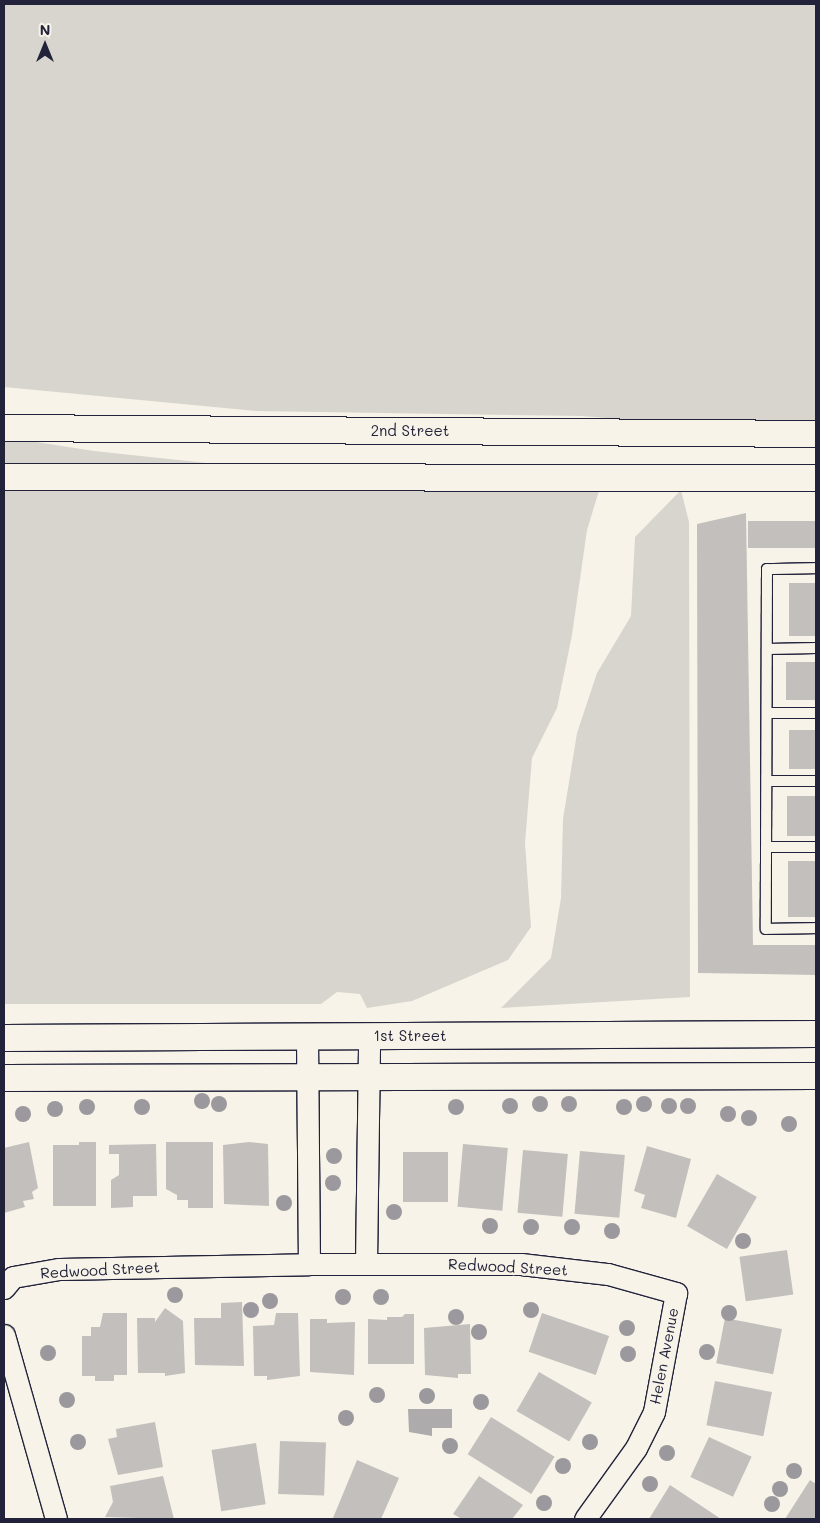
<!DOCTYPE html>
<html>
<head>
<meta charset="utf-8">
<style>
	body { margin:0 }
	#map { position:relative; width:820px; height:1523px; overflow:hidden; background:#f7f3e8; font-family:Mali,sans-serif }
	div>[style] { position:absolute }
	.green>* { inset:0; background:#d8d5cf }
	.water>* { inset:0; background:#aeabad }
	.building>* { inset:0; background:#c2bfbd; transform-origin:0 0 }
	.roads { filter:drop-shadow(1px 0 #22223b) drop-shadow(-1px 0 #22223b) drop-shadow(0 1px #22223b) drop-shadow(0 -1px #22223b) }
	.service>* { height:10px; margin:-5px; padding:0 5px; transform-origin:5px; border-radius:5px; background:#f7f3e8 }
	.minor>* { height:21px; margin:-10.5px; padding:0 10.5px; transform-origin:10.5px; border-radius:10.5px; background:#f7f3e8 }
	.tertiary>* { height:26px; margin:-13px; padding:0 13px; transform-origin:13px; border-radius:13px; background:#f7f3e8 }
	.trees>* { width:16px; height:16px; margin:-8px; border-radius:50%; background:#9b999d }
	span { translate:-50% -50%; white-space:nowrap; text-align:center; line-height:1.15; -webkit-text-stroke:5px #f7f3e8; paint-order:stroke }
	.street-label { font-size:15px; color:#22223b }
	.frame { position:absolute; inset:0; border:5px solid #22223b; pointer-events:none }
	.north { position:absolute; left:20px; top:20px; width:50px; height:50px; -webkit-text-stroke:4px #f7f3e8; paint-order:stroke; rotate:0deg; font-size:14px; font-weight:700; line-height:20px; text-align:center; color:#22223b }
	.north::after { content:''; display:block; margin:auto; width:18px; height:22px; background:#22223b; clip-path:polygon(50% 0,100% 100%,50% 72%,0 100%) }
</style>
</head>
<body>
<div id="map">
	<div class="green">
		<div style="clip-path:polygon(4px 4px,816px 4px,816px 434px,581px 416px,256px 411px,4px 387px)"></div>
		<div style="clip-path:polygon(4px 437px,94px 451px,291px 472px,602px 481px,587px 530px,572px 635px,557px 708px,532px 758px,525px 843px,531px 927px,508px 960px,412px 1001px,367px 1008px,360px 994px,337px 992px,321px 1004px,4px 1004px)"></div>
		<div style="clip-path:polygon(681px 490px,689px 522px,690px 997px,501px 1008px,551px 958px,561px 898px,563px 819px,577px 733px,597px 673px,631px 616px,635px 537px)"></div>
	</div>
	<div class="water">
		<div style="clip-path:polygon(408px 1409px,452px 1409px,452px 1428px,432px 1428px,432px 1436px,409px 1432px)"></div>
	</div>
	<div class="building">
		<div style="clip-path:polygon(746px 513px,753px 945px,816px 945px,816px 975px,698px 973px,697px 524px)"></div>
		<div style="left:748px;top:521px;width:68px;height:27px"></div>
		<div style="left:789px;top:583px;width:27px;height:53px"></div>
		<div style="left:786px;top:662px;width:30px;height:38px"></div>
		<div style="left:789px;top:730px;width:27px;height:39px"></div>
		<div style="left:787px;top:796px;width:29px;height:40px"></div>
		<div style="left:788px;top:861px;width:28px;height:56px"></div>
		<div style="clip-path:polygon(29px 1142px,38px 1188px,32px 1192px,34px 1199px,23px 1201px,25px 1207px,4px 1213px,4px 1148px)"></div>
		<div style="clip-path:polygon(79px 1142px,96px 1142px,96px 1206px,53px 1206px,53px 1145px,79px 1145px)"></div>
		<div style="clip-path:polygon(166px 1142px,213px 1142px,213px 1208px,188px 1208px,188px 1200px,177px 1200px,177px 1195px,166px 1189px)"></div>
		<div style="clip-path:polygon(249px 1142px,268px 1144px,269px 1206px,224px 1204px,223px 1145px)"></div>
		<div style="clip-path:polygon(156px 1144px,157px 1196px,133px 1196px,133px 1207px,111px 1208px,111px 1180px,119px 1175px,119px 1154px,109px 1154px,109px 1145px)"></div>
		<div style="left:463px;top:1144px;width:45px;height:63px;rotate:5deg"></div>
		<div style="clip-path:polygon(647px 1146px,691px 1159px,676px 1218px,641px 1208px,645px 1195px,634px 1191px)"></div>
		<div style="left:523px;top:1150px;width:45px;height:63px;rotate:5deg"></div>
		<div style="left:580px;top:1151px;width:45px;height:63px;rotate:5deg"></div>
		<div style="left:403px;top:1152px;width:45px;height:50px"></div>
		<div style="left:717px;top:1174px;width:46px;height:60px;rotate:30deg"></div>
		<div style="left:787px;top:1250px;width:45px;height:48px;rotate:82deg"></div>
		<div style="clip-path:polygon(242px 1302px,244px 1366px,195px 1365px,194px 1318px,221px 1318px,221px 1303px)"></div>
		<div style="clip-path:polygon(165px 1308px,183px 1321px,185px 1373px,165px 1376px,165px 1373px,138px 1373px,137px 1318px,155px 1318px,155px 1322px)"></div>
		<div style="clip-path:polygon(103px 1313px,127px 1313px,127px 1375px,114px 1375px,114px 1381px,95px 1381px,95px 1376px,82px 1376px,82px 1336px,91px 1336px,91px 1327px,100px 1327px)"></div>
		<div style="clip-path:polygon(276px 1313px,298px 1313px,300px 1376px,267px 1380px,267px 1376px,254px 1376px,253px 1326px,274px 1325px)"></div>
		<div style="left:542px;top:1313px;width:71px;height:41px;rotate:19deg"></div>
		<div style="clip-path:polygon(405px 1314px,414px 1314px,414px 1364px,368px 1364px,368px 1319px,387px 1320px,387px 1317px,402px 1317px)"></div>
		<div style="left:725px;top:1318px;width:58px;height:46px;rotate:11deg"></div>
		<div style="clip-path:polygon(310px 1319px,327px 1319px,327px 1323px,355px 1322px,354px 1375px,310px 1372px)"></div>
		<div style="clip-path:polygon(470px 1324px,471px 1374px,458px 1374px,458px 1378px,425px 1375px,424px 1328px)"></div>
		<div style="left:539px;top:1372px;width:61px;height:45px;rotate:30deg"></div>
		<div style="left:715px;top:1381px;width:58px;height:45px;rotate:11deg"></div>
		<div style="left:491px;top:1417px;width:75px;height:44px;rotate:32deg"></div>
		<div style="clip-path:polygon(155px 1422px,163px 1467px,118px 1475px,108px 1439px,117px 1437px,116px 1429px)"></div>
		<div style="left:709px;top:1437px;width:47px;height:44px;rotate:25deg"></div>
		<div style="left:280px;top:1441px;width:46px;height:53px;rotate:2deg"></div>
		<div style="left:256px;top:1443px;width:62px;height:45px;rotate:81deg"></div>
		<div style="clip-path:polygon(357px 1460px,399px 1478px,381px 1519px,333px 1518px)"></div>
		<div style="clip-path:polygon(163px 1476px,174px 1519px,105px 1517px,113px 1502px,110px 1486px)"></div>
		<div style="clip-path:polygon(479px 1476px,523px 1505px,512px 1519px,462px 1519px,453px 1514px)"></div>
		<div style="clip-path:polygon(810px 1480px,816px 1484px,816px 1519px,785px 1519px)"></div>
		<div style="clip-path:polygon(670px 1485px,721px 1519px,649px 1519px)"></div>
	</div>
	<div class="roads">
		<div class="service">
			<div style="left:816px;top:568px;width:49px;rotate:178.8deg"></div>
			<div style="left:767px;top:569px;width:360px;rotate:90.2deg"></div>
			<div style="left:766px;top:929px;width:50px;rotate:-1.1deg"></div>
			<div style="left:767px;top:649px;width:49px;rotate:-1.2deg"></div>
			<div style="left:767px;top:713px;width:49px"></div>
			<div style="left:767px;top:781px;width:49px"></div>
			<div style="left:767px;top:847px;width:49px"></div>
		</div>
		<div class="minor">
			<div style="left:307px;top:1037px;width:227px;rotate:89.5deg"></div>
			<div style="left:366px;top:1263px;width:227px;rotate:-89.2deg"></div>
			<div style="left:4px;top:1288px;width:14px;rotate:-51deg"></div>
			<div style="left:13px;top:1277px;width:47px;rotate:-9.9deg"></div>
			<div style="left:59px;top:1269px;width:250px;rotate:-1.1deg"></div>
			<div style="left:309px;top:1264px;width:212px"></div>
			<div style="left:521px;top:1264px;width:88px;rotate:6.6deg"></div>
			<div style="left:608px;top:1274px;width:71px;rotate:15.6deg"></div>
			<div style="left:676px;top:1293px;width:121px;rotate:100.5deg"></div>
			<div style="left:654px;top:1412px;width:40px;rotate:116.6deg"></div>
			<div style="left:636px;top:1448px;width:87px;rotate:125.7deg"></div>
			<div style="left:4px;top:1335px;width:191px;rotate:74.2deg"></div>
		</div>
		<div class="tertiary">
			<div style="left:4px;top:428px;width:812px;rotate:0.42deg"></div>
			<div style="left:4px;top:477px;width:812px;rotate:0.07deg"></div>
			<div style="left:4px;top:1038px;width:812px;rotate:-0.28deg"></div>
			<div style="left:4px;top:1078px;width:812px;rotate:-0.14deg"></div>
		</div>
	</div>
	<div class="trees">
		<div style="left:202px;top:1101px"></div>
		<div style="left:219px;top:1104px"></div>
		<div style="left:540px;top:1104px"></div>
		<div style="left:569px;top:1104px"></div>
		<div style="left:644px;top:1104px"></div>
		<div style="left:510px;top:1106px"></div>
		<div style="left:669px;top:1106px"></div>
		<div style="left:688px;top:1106px"></div>
		<div style="left:87px;top:1107px"></div>
		<div style="left:142px;top:1107px"></div>
		<div style="left:456px;top:1107px"></div>
		<div style="left:624px;top:1107px"></div>
		<div style="left:55px;top:1109px"></div>
		<div style="left:23px;top:1114px"></div>
		<div style="left:728px;top:1114px"></div>
		<div style="left:749px;top:1118px"></div>
		<div style="left:789px;top:1124px"></div>
		<div style="left:334px;top:1156px"></div>
		<div style="left:333px;top:1183px"></div>
		<div style="left:284px;top:1203px"></div>
		<div style="left:394px;top:1212px"></div>
		<div style="left:490px;top:1226px"></div>
		<div style="left:531px;top:1227px"></div>
		<div style="left:572px;top:1227px"></div>
		<div style="left:612px;top:1231px"></div>
		<div style="left:743px;top:1241px"></div>
		<div style="left:175px;top:1295px"></div>
		<div style="left:343px;top:1297px"></div>
		<div style="left:381px;top:1297px"></div>
		<div style="left:270px;top:1301px"></div>
		<div style="left:251px;top:1310px"></div>
		<div style="left:531px;top:1310px"></div>
		<div style="left:729px;top:1313px"></div>
		<div style="left:456px;top:1317px"></div>
		<div style="left:627px;top:1328px"></div>
		<div style="left:479px;top:1332px"></div>
		<div style="left:707px;top:1352px"></div>
		<div style="left:48px;top:1353px"></div>
		<div style="left:628px;top:1354px"></div>
		<div style="left:377px;top:1395px"></div>
		<div style="left:427px;top:1396px"></div>
		<div style="left:67px;top:1400px"></div>
		<div style="left:481px;top:1402px"></div>
		<div style="left:346px;top:1418px"></div>
		<div style="left:78px;top:1442px"></div>
		<div style="left:590px;top:1442px"></div>
		<div style="left:450px;top:1446px"></div>
		<div style="left:667px;top:1453px"></div>
		<div style="left:563px;top:1466px"></div>
		<div style="left:794px;top:1471px"></div>
		<div style="left:650px;top:1484px"></div>
		<div style="left:780px;top:1489px"></div>
		<div style="left:544px;top:1503px"></div>
		<div style="left:772px;top:1504px"></div>
	</div>
	<div class="street-label">
		<span style="left:410px;top:431px">2nd Street</span>
		<span style="left:410px;top:1036px">1st Street</span>
		<span style="left:508px;top:1267px;rotate:3deg">Redwood Street</span>
		<span style="left:100px;top:1270px;rotate:-3deg">Redwood Street</span>
		<span style="left:664px;top:1356px;rotate:-79deg">Helen Avenue</span>
	</div>
	<div class="frame"></div>
	<div class="north">N</div>
</div>
</body>
</html>
